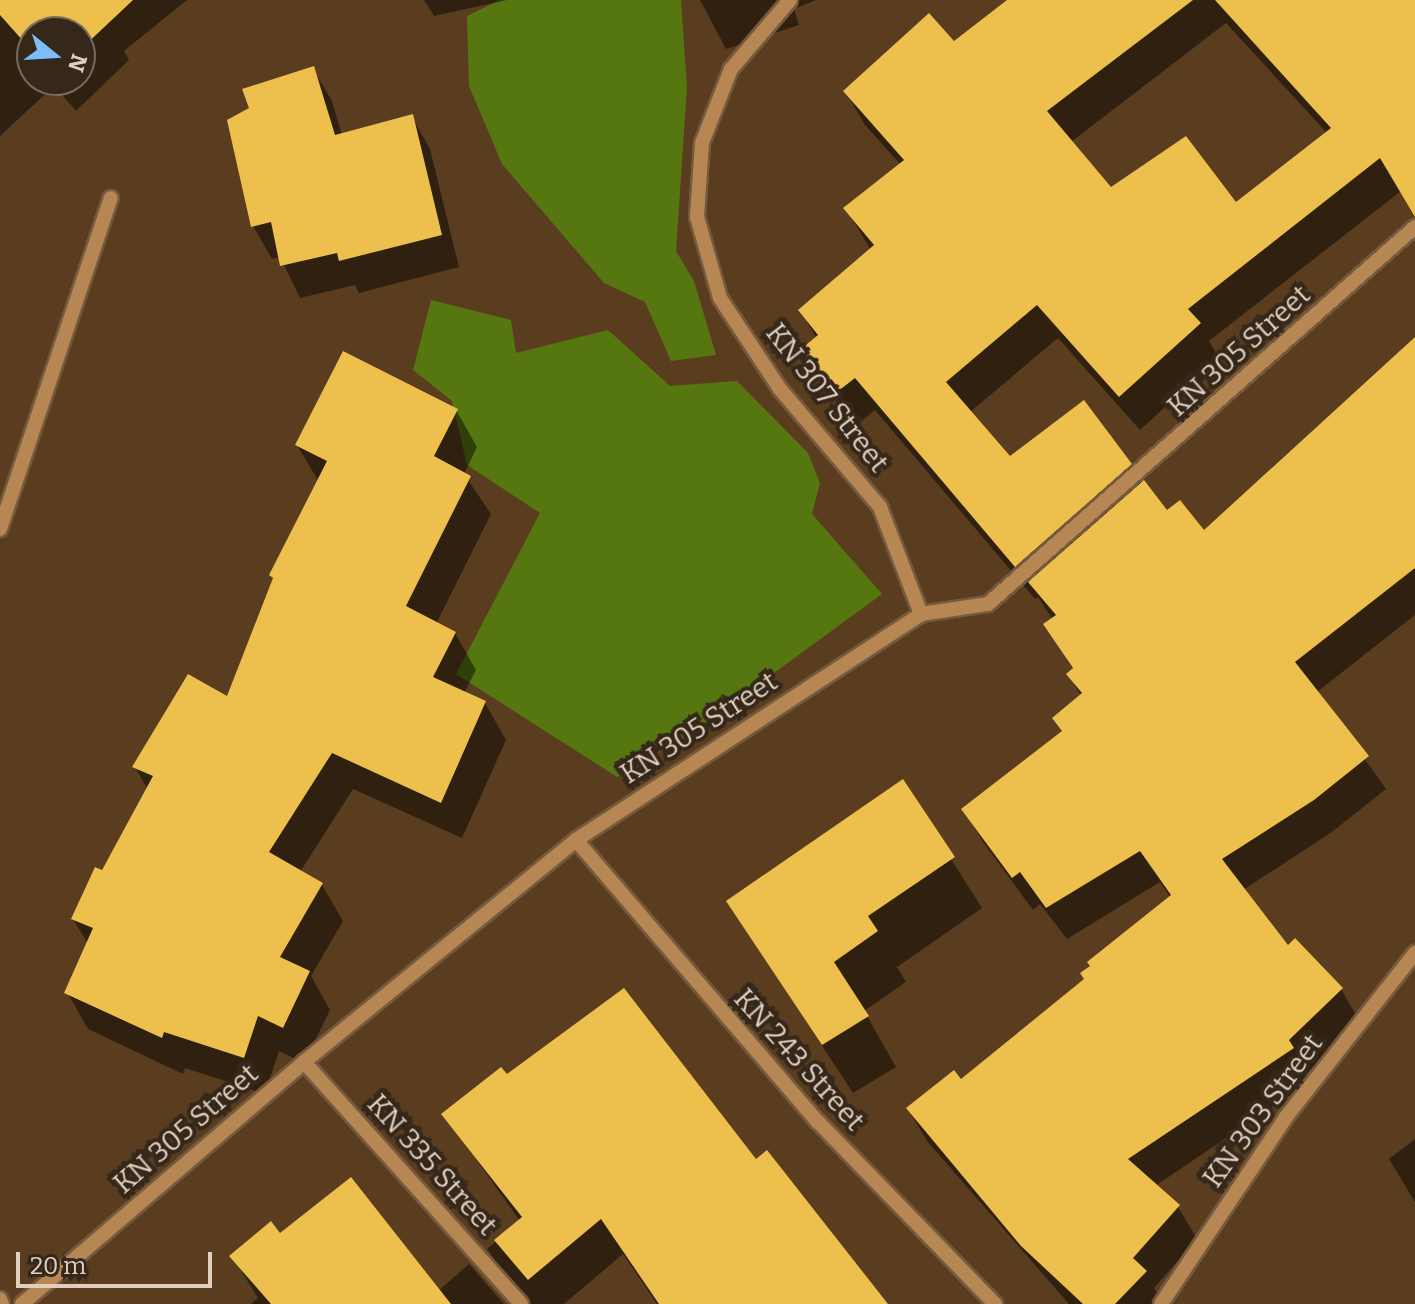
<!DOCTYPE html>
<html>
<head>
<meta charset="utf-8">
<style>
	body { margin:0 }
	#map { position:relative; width:1415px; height:1304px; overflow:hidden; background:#5a3d1e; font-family:Bitter,serif }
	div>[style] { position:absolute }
	.green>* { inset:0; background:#567710 }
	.shadow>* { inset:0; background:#0007 }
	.building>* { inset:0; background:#edbf4c }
	.roads { filter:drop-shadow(2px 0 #755a3e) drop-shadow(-2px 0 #755a3e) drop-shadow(0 2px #755a3e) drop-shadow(0 -2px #755a3e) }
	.minor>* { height:14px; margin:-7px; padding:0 7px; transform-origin:7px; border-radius:7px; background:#b68653 }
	span { translate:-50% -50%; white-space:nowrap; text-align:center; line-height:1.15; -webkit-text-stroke:8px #35281a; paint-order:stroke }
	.street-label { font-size:28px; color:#e0cfbe }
	.north { position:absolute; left:16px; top:16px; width:80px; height:80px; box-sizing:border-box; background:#35281a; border:2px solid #796b5c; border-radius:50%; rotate:108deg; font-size:22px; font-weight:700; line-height:32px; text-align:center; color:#e0cfbe }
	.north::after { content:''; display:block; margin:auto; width:28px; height:36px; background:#7cbef9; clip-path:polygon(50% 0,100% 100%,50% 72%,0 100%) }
	.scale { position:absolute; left:16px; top:1252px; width:196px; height:36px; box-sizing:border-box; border:4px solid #e0cfbe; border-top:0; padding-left:10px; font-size:24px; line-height:28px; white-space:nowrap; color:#e0cfbe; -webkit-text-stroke:6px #35281a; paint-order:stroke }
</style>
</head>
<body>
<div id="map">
	<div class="green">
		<div style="clip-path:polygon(500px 0,681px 0,687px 87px,676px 251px,694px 281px,716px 355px,671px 361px,645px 302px,604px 283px,502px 164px,469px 86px,467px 16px)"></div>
		<div style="clip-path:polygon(431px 300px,511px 320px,516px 353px,608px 330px,670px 386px,737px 381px,808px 453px,820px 483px,812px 514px,882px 594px,689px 735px,617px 777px,456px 674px,540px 513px,467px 465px,452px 401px,413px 370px)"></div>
	</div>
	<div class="shadow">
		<div style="clip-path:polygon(evenodd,0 0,187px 0,124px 51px,129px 60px,76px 111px,54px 86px,0 136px,0 0,32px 32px,80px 32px,80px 80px,32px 80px,32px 32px)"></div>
		<div style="clip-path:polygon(424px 0,507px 0,434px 16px)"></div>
		<div style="clip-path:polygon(700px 0,816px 0,794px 9px,799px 25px,726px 49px)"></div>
		<div style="clip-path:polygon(evenodd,1011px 0,1415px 0,1415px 214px,1401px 191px,1209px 341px,1219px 358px,1140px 430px,1058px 338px,970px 412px,1010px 459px,1130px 465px,1166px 513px,1204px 533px,1415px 337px,1415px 615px,1317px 692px,1386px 789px,1332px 832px,1243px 890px,1287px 948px,1341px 989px,1360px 1022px,1306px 1074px,1311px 1081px,1155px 1186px,1178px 1207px,1197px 1239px,1154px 1288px,1164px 1304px,1069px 1304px,927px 1141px,908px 1109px,961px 1082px,1087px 980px,1171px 898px,1160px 882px,1067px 939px,1040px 904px,1033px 910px,983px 842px,964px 810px,1063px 733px,1054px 719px,1081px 696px,1069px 675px,1074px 671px,1046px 625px,1053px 620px,1038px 597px,1035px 599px,875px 410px,858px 424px,823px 383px,804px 349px,817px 339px,800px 310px,871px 250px,846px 209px,901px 165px,865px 125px,845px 91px,954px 44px,1011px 0,1226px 23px,1327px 133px,1235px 204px,1111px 189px,1071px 142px,1226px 23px)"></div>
		<div style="clip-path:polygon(313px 69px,332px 101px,342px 135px,412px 117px,430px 149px,459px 267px,359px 293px,355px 285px,300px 298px,280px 257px,272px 259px,253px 226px)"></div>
		<div style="clip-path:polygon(456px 410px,477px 447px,464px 474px,491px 514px,436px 624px,455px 633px,476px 670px,464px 693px,485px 703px,506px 740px,462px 838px,353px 789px,300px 872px,322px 885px,343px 921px,311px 976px,330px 1010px,304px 1063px,279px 1051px,265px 1094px,185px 1068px,183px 1074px,88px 1029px,67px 992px,88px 944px,73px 919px,148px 790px,135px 767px,228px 699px,274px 581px,271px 575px,319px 482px,297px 445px)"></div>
		<div style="clip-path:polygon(902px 782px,982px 908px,897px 967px,906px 982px,864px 1011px,896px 1067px,853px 1093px,728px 902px)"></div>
		<div style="clip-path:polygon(507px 1077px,756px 1162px,888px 1304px,657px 1304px,623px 1254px,564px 1304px,525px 1304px,487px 1249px,520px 1221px,444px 1114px)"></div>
		<div style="clip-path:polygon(1415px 1139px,1415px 1202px,1389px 1159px)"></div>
		<div style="clip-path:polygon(280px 1235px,438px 1291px,469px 1264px,504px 1304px,251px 1304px,258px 1298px,232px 1256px)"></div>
	</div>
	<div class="building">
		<div style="clip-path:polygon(0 0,133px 0,80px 50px,80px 32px,32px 32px,32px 51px,0 15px)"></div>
		<div style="clip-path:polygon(1007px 0,1193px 0,1047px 111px,1111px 187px,1186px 136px,1236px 202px,1331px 128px,1215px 0,1415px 0,1415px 217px,1380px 158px,1188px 309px,1201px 323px,1119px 397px,1037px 305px,946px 382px,1010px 456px,1084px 400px,1132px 464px,1015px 567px,855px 378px,837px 392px,801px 349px,818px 335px,798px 310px,874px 245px,843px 208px,904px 160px,843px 91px,929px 13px,954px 41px)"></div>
		<div style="clip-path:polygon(314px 66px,335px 135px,413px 114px,442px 235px,339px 261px,337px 253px,280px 266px,271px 222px,251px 227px,227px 120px,249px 108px,242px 89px)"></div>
		<div style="clip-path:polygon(1415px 337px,1415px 568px,1295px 662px,1369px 756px,1314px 800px,1222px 859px,1288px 945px,1295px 938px,1343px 988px,1289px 1040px,1294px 1048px,1128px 1159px,1180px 1205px,1133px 1258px,1147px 1271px,1115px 1304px,1083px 1304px,1021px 1246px,906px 1108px,954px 1070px,961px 1079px,1084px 979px,1080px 973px,1090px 966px,1087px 962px,1171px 895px,1140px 851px,1046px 908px,1020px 872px,1012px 878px,961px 809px,1062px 731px,1052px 718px,1082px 693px,1066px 674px,1073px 668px,1043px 624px,1056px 615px,1028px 582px,1144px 480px,1167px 510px,1180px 500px,1204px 530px)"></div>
		<div style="clip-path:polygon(343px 351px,458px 409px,434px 456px,471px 476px,406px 606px,456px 632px,433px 677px,486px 701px,441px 803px,332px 753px,269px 852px,323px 883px,280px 957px,310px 971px,283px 1028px,258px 1016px,244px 1058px,164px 1032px,162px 1038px,64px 993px,93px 928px,71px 919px,95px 867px,102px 870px,153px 776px,132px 767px,188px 674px,227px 696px,273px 578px,269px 575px,327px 461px,295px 445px)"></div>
		<div style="clip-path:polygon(903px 779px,955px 857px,868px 916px,878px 931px,834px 962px,869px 1016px,822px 1045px,726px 901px)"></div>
		<div style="clip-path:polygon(624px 988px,756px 1159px,767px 1150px,888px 1304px,659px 1304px,601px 1219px,528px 1280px,494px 1240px,522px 1217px,441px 1114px,501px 1067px,507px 1074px)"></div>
		<div style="clip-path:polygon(351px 1177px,451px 1304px,271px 1304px,229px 1256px,271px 1221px,280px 1233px)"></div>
	</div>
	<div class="roads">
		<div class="minor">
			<div style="left:790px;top:0;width:91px;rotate:130.5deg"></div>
			<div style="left:731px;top:69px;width:79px;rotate:111.4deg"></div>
			<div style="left:702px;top:143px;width:74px;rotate:93.9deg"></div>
			<div style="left:697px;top:217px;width:84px;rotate:74.1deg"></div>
			<div style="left:720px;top:298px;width:109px;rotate:56.6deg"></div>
			<div style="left:780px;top:389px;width:155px;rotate:49.7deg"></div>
			<div style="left:880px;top:507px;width:115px;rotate:69deg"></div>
			<div style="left:0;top:529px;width:349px;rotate:-71.5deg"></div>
			<div style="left:576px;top:840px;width:372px;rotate:49.4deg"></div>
			<div style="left:818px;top:1122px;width:254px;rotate:45.8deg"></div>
			<div style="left:304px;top:1062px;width:325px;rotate:48.1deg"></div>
			<div style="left:0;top:1299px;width:5px;rotate:68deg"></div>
			<div style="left:22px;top:1304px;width:372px;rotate:-40.6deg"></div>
			<div style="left:304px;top:1062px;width:351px;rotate:-39.2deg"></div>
			<div style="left:576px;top:840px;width:412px;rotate:-33.2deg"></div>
			<div style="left:921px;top:614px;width:68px;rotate:-8.5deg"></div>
			<div style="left:988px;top:604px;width:570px;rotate:-41.44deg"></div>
			<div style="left:1161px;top:1304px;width:225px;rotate:-56.2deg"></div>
			<div style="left:1286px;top:1117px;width:209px;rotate:-51.8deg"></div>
		</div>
	</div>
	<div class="street-label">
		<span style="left:1239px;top:351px;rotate:-42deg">KN 305 Street</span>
		<span style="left:827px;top:398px;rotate:52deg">KN 307 Street</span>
		<span style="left:699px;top:728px;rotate:-33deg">KN 305 Street</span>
		<span style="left:799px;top:1060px;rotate:48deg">KN 243 Street</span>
		<span style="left:1263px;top:1111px;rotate:-54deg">KN 303 Street</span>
		<span style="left:186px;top:1129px;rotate:-41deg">KN 305 Street</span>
		<span style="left:432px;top:1165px;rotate:48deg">KN 335 Street</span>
	</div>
	<div class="north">N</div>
	<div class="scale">20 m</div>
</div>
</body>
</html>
